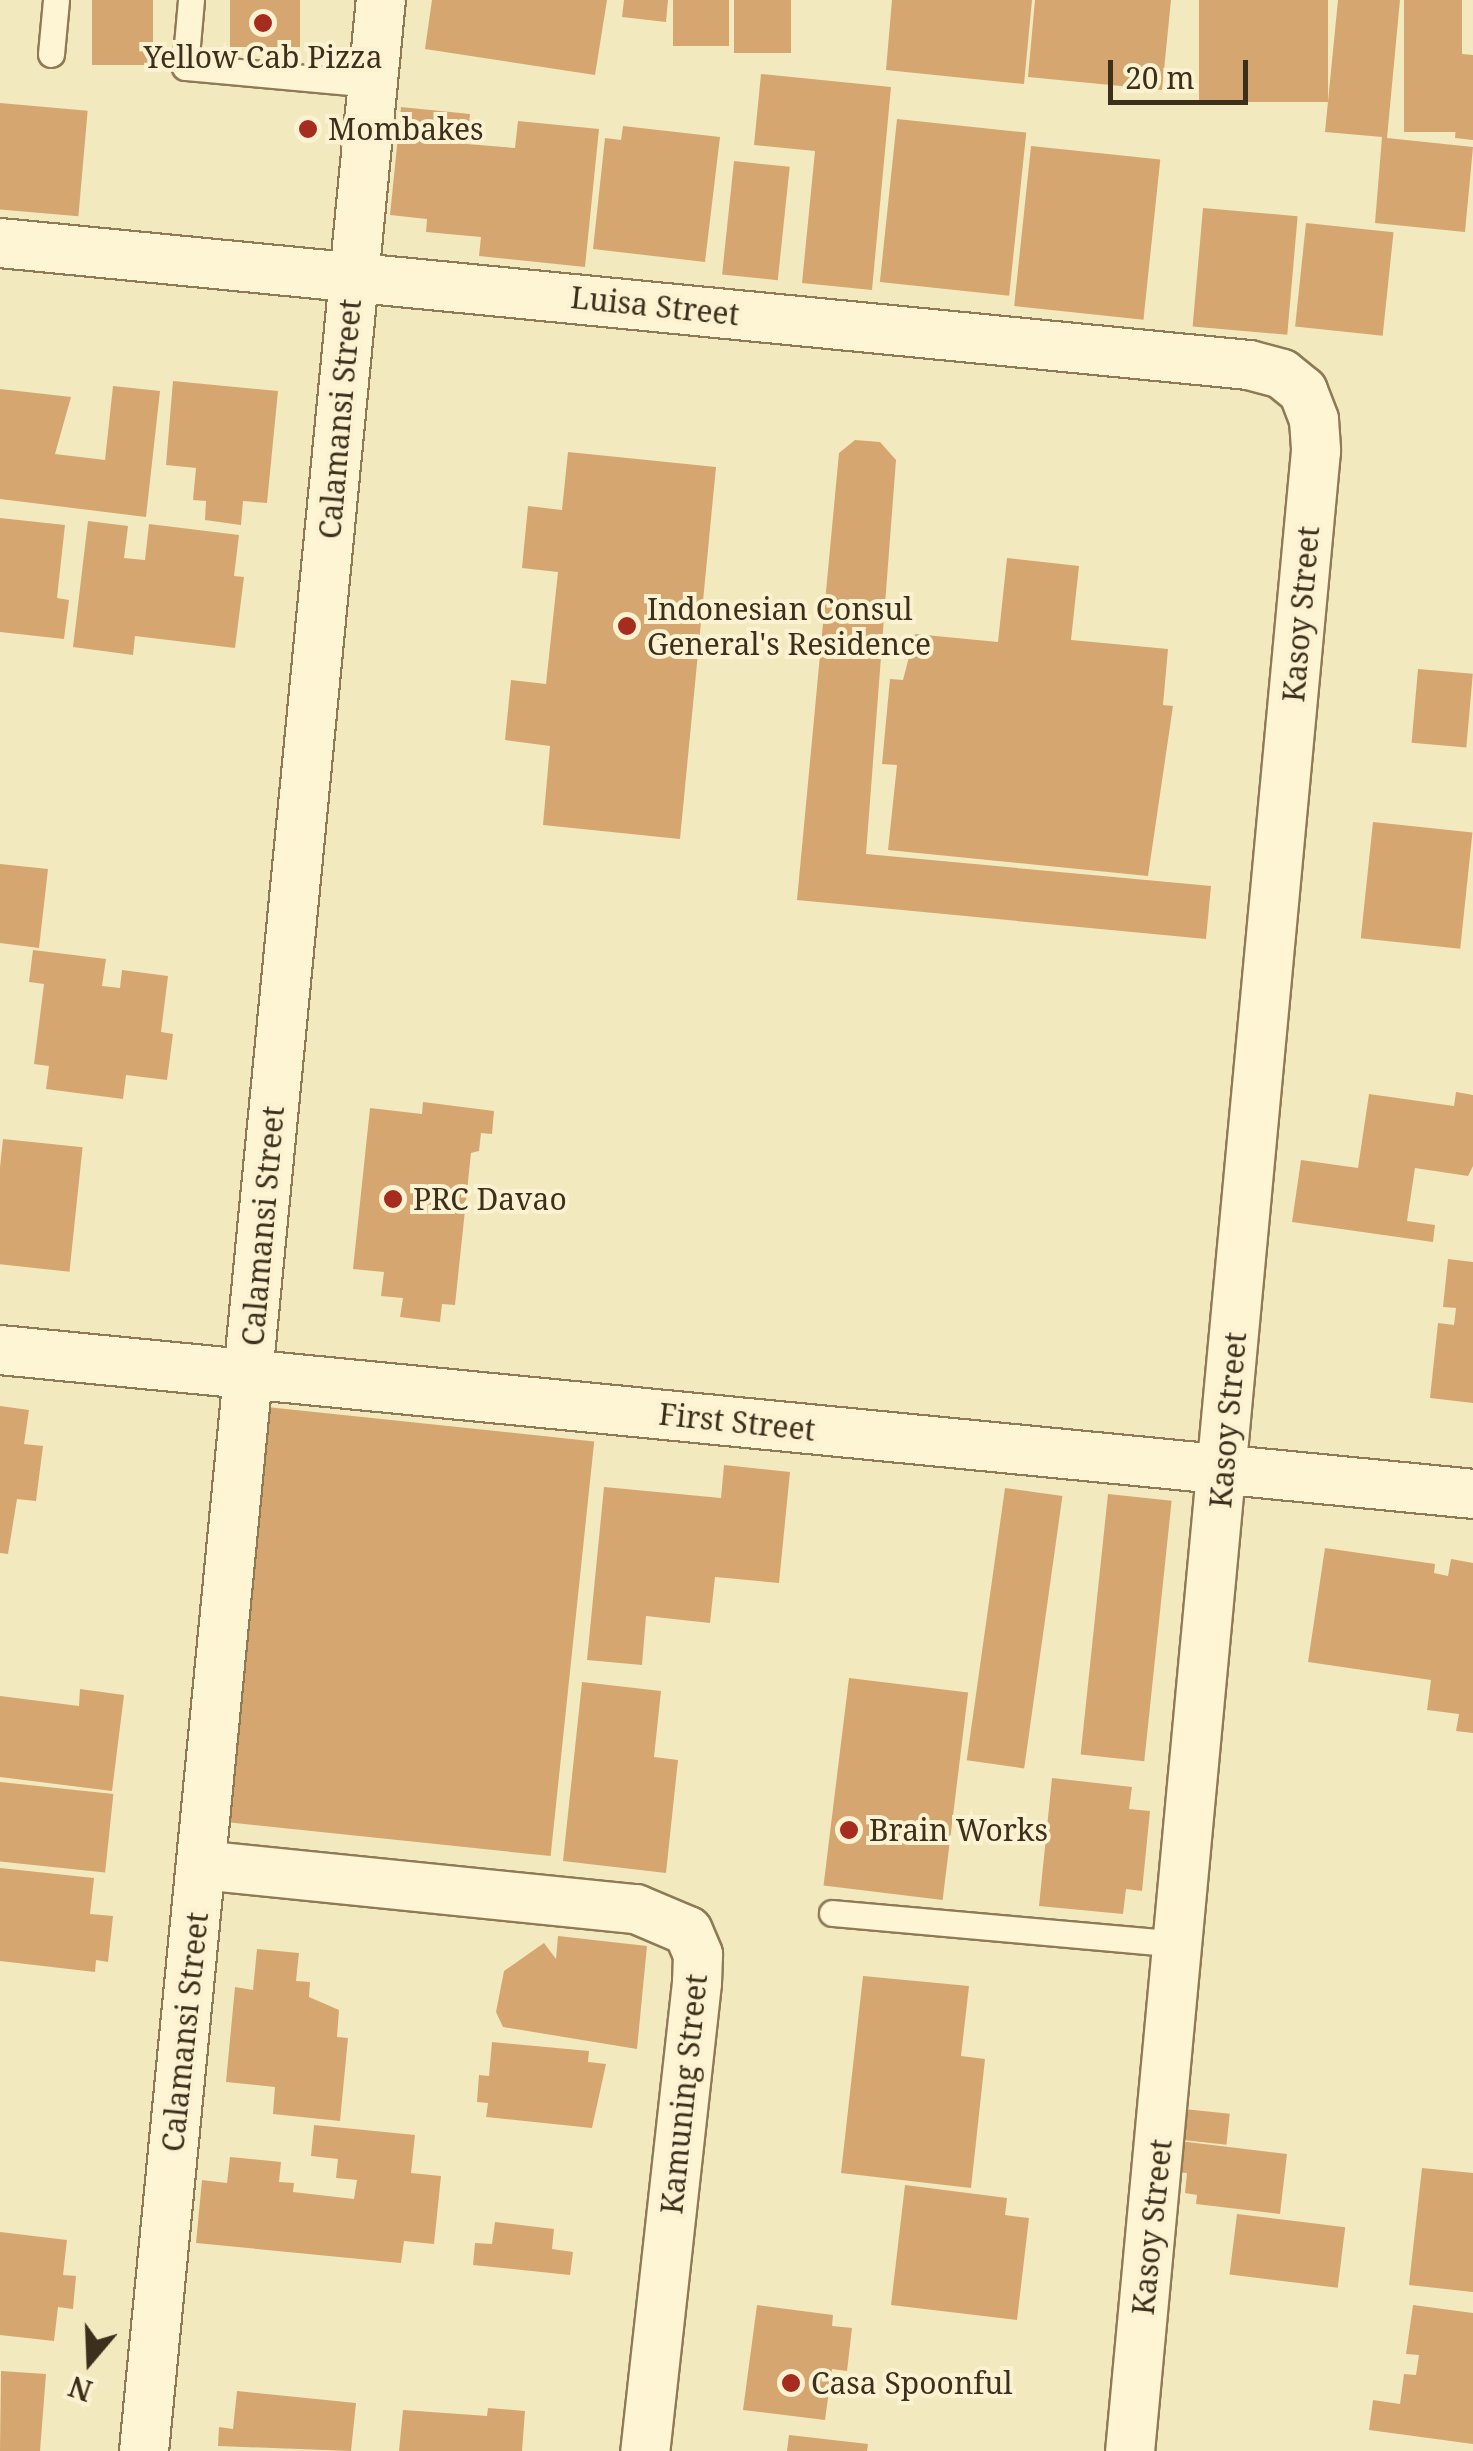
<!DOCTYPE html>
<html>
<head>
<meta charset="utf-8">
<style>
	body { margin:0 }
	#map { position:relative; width:1473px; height:2451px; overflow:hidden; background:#f3e9bf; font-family:"Noto Serif",serif }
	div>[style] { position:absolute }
	.building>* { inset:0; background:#d6a671; transform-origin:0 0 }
	.roads { filter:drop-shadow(2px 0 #8f7a55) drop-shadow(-2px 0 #8f7a55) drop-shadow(0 2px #8f7a55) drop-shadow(0 -2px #8f7a55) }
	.service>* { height:25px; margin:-12.5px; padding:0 12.5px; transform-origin:12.5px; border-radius:12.5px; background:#fdf5d4 }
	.minor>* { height:48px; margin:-24px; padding:0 24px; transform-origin:24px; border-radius:24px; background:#fdf5d4 }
	.dots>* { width:28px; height:28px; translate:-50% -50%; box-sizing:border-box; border:5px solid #faf2d0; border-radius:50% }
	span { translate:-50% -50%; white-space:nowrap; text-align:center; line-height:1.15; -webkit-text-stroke:8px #faf2d0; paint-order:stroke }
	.poi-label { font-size:30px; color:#3c2f1b }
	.left { translate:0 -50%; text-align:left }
	.street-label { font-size:30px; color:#3c2f1b }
	.north { position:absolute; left:40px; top:2311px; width:100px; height:100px; -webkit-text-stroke:8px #faf2d0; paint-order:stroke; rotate:199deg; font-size:28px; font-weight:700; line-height:40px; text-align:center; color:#3c2f1b }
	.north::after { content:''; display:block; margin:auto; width:35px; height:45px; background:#3c2f1b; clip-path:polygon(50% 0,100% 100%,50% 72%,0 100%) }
	.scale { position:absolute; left:1108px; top:60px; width:140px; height:45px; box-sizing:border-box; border:5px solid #3c2f1b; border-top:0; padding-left:12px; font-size:30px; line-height:35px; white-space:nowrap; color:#3c2f1b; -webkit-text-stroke:8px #faf2d0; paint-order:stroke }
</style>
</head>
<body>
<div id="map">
	<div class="building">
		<div style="left:92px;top:0;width:61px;height:65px"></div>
		<div style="left:230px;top:0;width:70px;height:47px"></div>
		<div style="clip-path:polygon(432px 0,607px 0,595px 75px,425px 49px)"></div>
		<div style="clip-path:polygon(624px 0,668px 0,666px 22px,622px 17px)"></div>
		<div style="left:673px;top:0;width:56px;height:46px"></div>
		<div style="left:734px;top:0;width:57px;height:53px"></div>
		<div style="clip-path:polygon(892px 0,1032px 0,1024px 84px,886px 70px)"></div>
		<div style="clip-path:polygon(1035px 0,1171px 0,1162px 90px,1028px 77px)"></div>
		<div style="left:1199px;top:0;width:129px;height:102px"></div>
		<div style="clip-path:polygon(1338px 0,1400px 0,1387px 138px,1473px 147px,1465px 232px,1375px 223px,1382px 137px,1325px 132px)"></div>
		<div style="left:1404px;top:0;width:58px;height:132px"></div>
		<div style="clip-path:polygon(1462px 54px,1473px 55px,1473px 140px,1455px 138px)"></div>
		<div style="clip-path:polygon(761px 74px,891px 87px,872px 290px,802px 283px,815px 151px,754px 145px)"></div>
		<div style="left:0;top:103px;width:88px;height:106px;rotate:5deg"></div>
		<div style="clip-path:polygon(401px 107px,470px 114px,467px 144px,515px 148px,518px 121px,599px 129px,585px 267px,479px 256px,481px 237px,426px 232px,427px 219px,390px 215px)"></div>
		<div style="left:897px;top:119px;width:130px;height:164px;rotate:6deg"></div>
		<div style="clip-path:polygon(623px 126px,720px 137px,705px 262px,593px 249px,605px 138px,621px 140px)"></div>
		<div style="left:1031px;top:146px;width:130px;height:161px;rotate:6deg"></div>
		<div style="left:734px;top:161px;width:56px;height:114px;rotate:6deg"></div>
		<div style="left:1203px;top:208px;width:95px;height:119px;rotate:5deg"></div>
		<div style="left:1306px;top:223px;width:88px;height:104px;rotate:6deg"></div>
		<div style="clip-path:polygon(173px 381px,278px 391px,267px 503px,243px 501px,241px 525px,205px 520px,206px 501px,193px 500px,196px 468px,166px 465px)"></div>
		<div style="clip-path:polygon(113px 386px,160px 391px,146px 517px,0 499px,0 389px,71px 397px,55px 454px,105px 460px)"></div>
		<div style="clip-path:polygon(855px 440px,880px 442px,896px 460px,866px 854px,1211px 886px,1206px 939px,797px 900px,839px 453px)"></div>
		<div style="clip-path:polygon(568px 452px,716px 467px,680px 839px,543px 825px,550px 746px,505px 740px,511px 680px,546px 684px,558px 572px,522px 568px,528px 506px,562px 510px)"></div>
		<div style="clip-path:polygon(0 518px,65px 525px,57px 598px,69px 600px,64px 639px,0 632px)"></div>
		<div style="clip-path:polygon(88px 521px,128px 526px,124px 558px,145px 560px,149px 524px,239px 535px,234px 576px,244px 577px,235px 648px,135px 636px,133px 655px,73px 647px)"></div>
		<div style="clip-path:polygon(1007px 558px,1079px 566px,1071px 640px,1168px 649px,1163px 705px,1173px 706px,1148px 876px,888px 850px,897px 765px,882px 764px,890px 679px,903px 680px,915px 634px,998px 642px)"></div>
		<div style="left:1418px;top:669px;width:55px;height:74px;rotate:5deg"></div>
		<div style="left:1373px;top:822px;width:100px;height:117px;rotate:6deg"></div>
		<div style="clip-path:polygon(0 864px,48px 869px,39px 948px,0 943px)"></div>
		<div style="clip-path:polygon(33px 950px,106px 959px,102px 986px,120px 988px,122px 970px,168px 976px,161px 1032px,173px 1034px,167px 1080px,126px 1075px,123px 1099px,46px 1089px,49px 1066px,34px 1064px,44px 984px,29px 982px)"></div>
		<div style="clip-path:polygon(1456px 1092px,1473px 1095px,1473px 1166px,1468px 1176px,1415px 1168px,1407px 1221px,1435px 1225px,1433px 1242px,1292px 1222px,1301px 1160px,1358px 1168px,1369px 1094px,1454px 1106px)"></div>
		<div style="clip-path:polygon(423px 1102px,494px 1111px,492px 1134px,481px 1133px,479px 1151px,471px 1153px,455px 1305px,442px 1304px,440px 1322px,400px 1317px,403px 1298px,381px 1296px,384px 1272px,353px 1269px,370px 1108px,422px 1114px)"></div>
		<div style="left:3px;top:1139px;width:80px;height:125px;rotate:6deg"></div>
		<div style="clip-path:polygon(1448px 1259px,1473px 1262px,1473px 1403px,1430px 1398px,1438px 1323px,1454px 1325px,1456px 1308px,1443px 1307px)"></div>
		<div style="clip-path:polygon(0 1406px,29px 1410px,24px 1444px,43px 1446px,36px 1501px,17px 1499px,8px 1554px,0 1553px)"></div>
		<div style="left:267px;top:1407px;width:329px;height:417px;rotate:6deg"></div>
		<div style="clip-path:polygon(724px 1465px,790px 1472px,779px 1583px,715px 1577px,710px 1623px,646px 1616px,642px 1665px,587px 1660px,604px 1487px,721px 1498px)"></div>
		<div style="left:1005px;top:1488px;width:58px;height:275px;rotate:8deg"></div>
		<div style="left:1108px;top:1494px;width:64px;height:262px;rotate:6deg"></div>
		<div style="clip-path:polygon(1325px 1548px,1435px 1564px,1434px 1573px,1448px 1576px,1451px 1559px,1473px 1563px,1473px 1733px,1456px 1731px,1459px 1714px,1427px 1710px,1431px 1680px,1308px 1662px)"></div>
		<div style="left:849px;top:1678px;width:120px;height:209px;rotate:7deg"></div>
		<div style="clip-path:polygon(582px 1682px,661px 1691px,654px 1757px,678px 1760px,666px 1873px,563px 1861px)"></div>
		<div style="clip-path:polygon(80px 1689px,124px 1695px,112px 1791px,0 1777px,0 1696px,79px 1706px)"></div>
		<div style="clip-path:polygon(1052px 1778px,1132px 1787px,1129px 1809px,1150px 1811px,1142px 1891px,1126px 1889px,1123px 1914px,1039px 1906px)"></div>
		<div style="left:0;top:1782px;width:114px;height:79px;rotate:6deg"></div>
		<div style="clip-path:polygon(0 1868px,94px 1878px,90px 1914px,113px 1916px,108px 1962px,96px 1960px,95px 1972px,0 1961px)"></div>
		<div style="clip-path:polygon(558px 1936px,647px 1946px,637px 2049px,503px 2027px,496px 2012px,504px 1971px,544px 1943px,556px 1959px)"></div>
		<div style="clip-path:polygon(257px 1949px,299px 1953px,296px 1981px,310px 1982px,309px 1997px,339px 2010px,337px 2037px,348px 2038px,340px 2121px,273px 2114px,275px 2087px,226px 2082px,235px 1987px,253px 1990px)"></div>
		<div style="clip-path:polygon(863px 1976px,969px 1986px,961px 2056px,985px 2059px,971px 2188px,841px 2173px)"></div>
		<div style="clip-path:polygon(492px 2042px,589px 2051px,588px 2062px,606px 2064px,592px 2128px,486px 2117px,488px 2103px,477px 2102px,479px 2075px,489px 2076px)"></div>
		<div style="left:1184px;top:2109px;width:46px;height:31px;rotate:6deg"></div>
		<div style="clip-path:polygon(314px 2125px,415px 2135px,411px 2173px,441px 2176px,434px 2244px,404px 2241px,401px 2263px,196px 2243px,202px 2180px,227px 2183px,230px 2157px,281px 2162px,279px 2182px,294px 2183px,293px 2192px,354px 2199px,357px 2180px,336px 2178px,338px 2159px,311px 2156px)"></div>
		<div style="clip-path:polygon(1179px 2141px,1287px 2154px,1280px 2214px,1196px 2204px,1197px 2195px,1185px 2193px,1187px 2173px,1176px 2172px)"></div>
		<div style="clip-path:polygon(1422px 2168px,1473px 2173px,1473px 2292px,1409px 2285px)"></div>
		<div style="clip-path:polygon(905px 2185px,1007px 2198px,1005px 2215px,1029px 2218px,1017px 2320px,891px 2305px)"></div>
		<div style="left:1237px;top:2214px;width:109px;height:61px;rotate:7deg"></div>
		<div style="clip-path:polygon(495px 2222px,554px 2229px,552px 2249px,573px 2252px,570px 2275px,473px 2265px,475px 2243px,492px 2244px)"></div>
		<div style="clip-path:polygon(0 2232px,67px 2240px,63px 2275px,76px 2276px,73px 2309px,58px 2307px,54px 2341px,0 2335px)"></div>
		<div style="clip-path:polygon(757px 2305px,833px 2315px,832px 2326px,852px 2328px,847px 2371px,832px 2369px,825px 2420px,743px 2410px)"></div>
		<div style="clip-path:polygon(1413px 2305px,1473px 2313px,1473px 2444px,1369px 2430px,1373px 2400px,1400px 2404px,1404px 2374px,1416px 2375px,1419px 2355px,1406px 2354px)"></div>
		<div style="clip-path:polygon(1px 2371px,46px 2374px,40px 2451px,0 2451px)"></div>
		<div style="clip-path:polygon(237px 2391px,356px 2403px,351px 2451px,218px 2446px,219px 2427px,233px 2429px)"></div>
		<div style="clip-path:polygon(488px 2408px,525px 2411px,522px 2451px,399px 2451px,403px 2410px,487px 2416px)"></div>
		<div style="clip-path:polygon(789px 2435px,868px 2444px,867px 2451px,787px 2451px)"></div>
	</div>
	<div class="roads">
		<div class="service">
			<div style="left:191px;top:0;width:67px;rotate:95.1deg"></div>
			<div style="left:185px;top:67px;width:189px;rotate:5.2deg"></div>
			<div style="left:51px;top:54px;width:54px;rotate:-84.7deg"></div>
			<div style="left:832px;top:1913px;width:348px;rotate:5.1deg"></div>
		</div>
		<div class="minor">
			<div style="left:0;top:243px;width:1255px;rotate:5.58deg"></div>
			<div style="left:1249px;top:365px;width:34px;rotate:15deg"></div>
			<div style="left:1282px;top:374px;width:27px;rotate:39deg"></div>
			<div style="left:1303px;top:391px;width:31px;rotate:69deg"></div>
			<div style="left:1314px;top:420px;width:31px;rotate:86deg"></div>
			<div style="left:1316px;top:451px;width:2009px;rotate:95.31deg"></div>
			<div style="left:0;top:1350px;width:1480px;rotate:5.58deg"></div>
			<div style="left:201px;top:1865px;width:437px;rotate:5.8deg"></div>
			<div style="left:636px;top:1909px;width:56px;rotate:22.9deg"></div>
			<div style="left:688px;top:1931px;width:26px;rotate:67deg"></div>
			<div style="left:698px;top:1955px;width:28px;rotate:92deg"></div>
			<div style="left:697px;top:1983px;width:471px;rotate:96.3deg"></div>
			<div style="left:144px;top:2451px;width:2462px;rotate:-84.48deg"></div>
		</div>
	</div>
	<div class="dots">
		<div style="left:263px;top:23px;background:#a52c1e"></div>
		<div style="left:308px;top:129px;background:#a52c1e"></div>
		<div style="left:627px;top:626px;background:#a52c1e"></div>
		<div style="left:393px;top:1199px;background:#a52c1e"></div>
		<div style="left:849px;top:1830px;background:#a52c1e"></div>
		<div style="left:791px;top:2383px;background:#a52c1e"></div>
	</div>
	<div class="poi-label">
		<span style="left:263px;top:57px">Yellow Cab Pizza</span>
		<span class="left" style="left:328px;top:129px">Mombakes</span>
		<span class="left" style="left:647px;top:626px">Indonesian Consul<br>General's Residence</span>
		<span class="left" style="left:413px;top:1199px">PRC Davao</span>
		<span class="left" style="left:869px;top:1830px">Brain Works</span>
		<span class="left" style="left:811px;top:2383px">Casa Spoonful</span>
	</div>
	<div class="street-label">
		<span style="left:655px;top:306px;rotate:6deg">Luisa Street</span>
		<span style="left:340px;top:419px;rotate:-85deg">Calamansi Street</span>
		<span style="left:1301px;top:614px;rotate:-85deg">Kasoy Street</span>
		<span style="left:263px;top:1226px;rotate:-85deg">Calamansi Street</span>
		<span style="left:1228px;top:1420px;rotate:-85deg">Kasoy Street</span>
		<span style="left:737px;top:1422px;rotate:6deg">First Street</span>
		<span style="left:185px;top:2032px;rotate:-84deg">Calamansi Street</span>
		<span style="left:684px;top:2094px;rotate:-84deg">Kamuning Street</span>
		<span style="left:1152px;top:2227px;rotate:-84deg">Kasoy Street</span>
	</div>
	<div class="north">N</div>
	<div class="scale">20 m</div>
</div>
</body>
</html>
